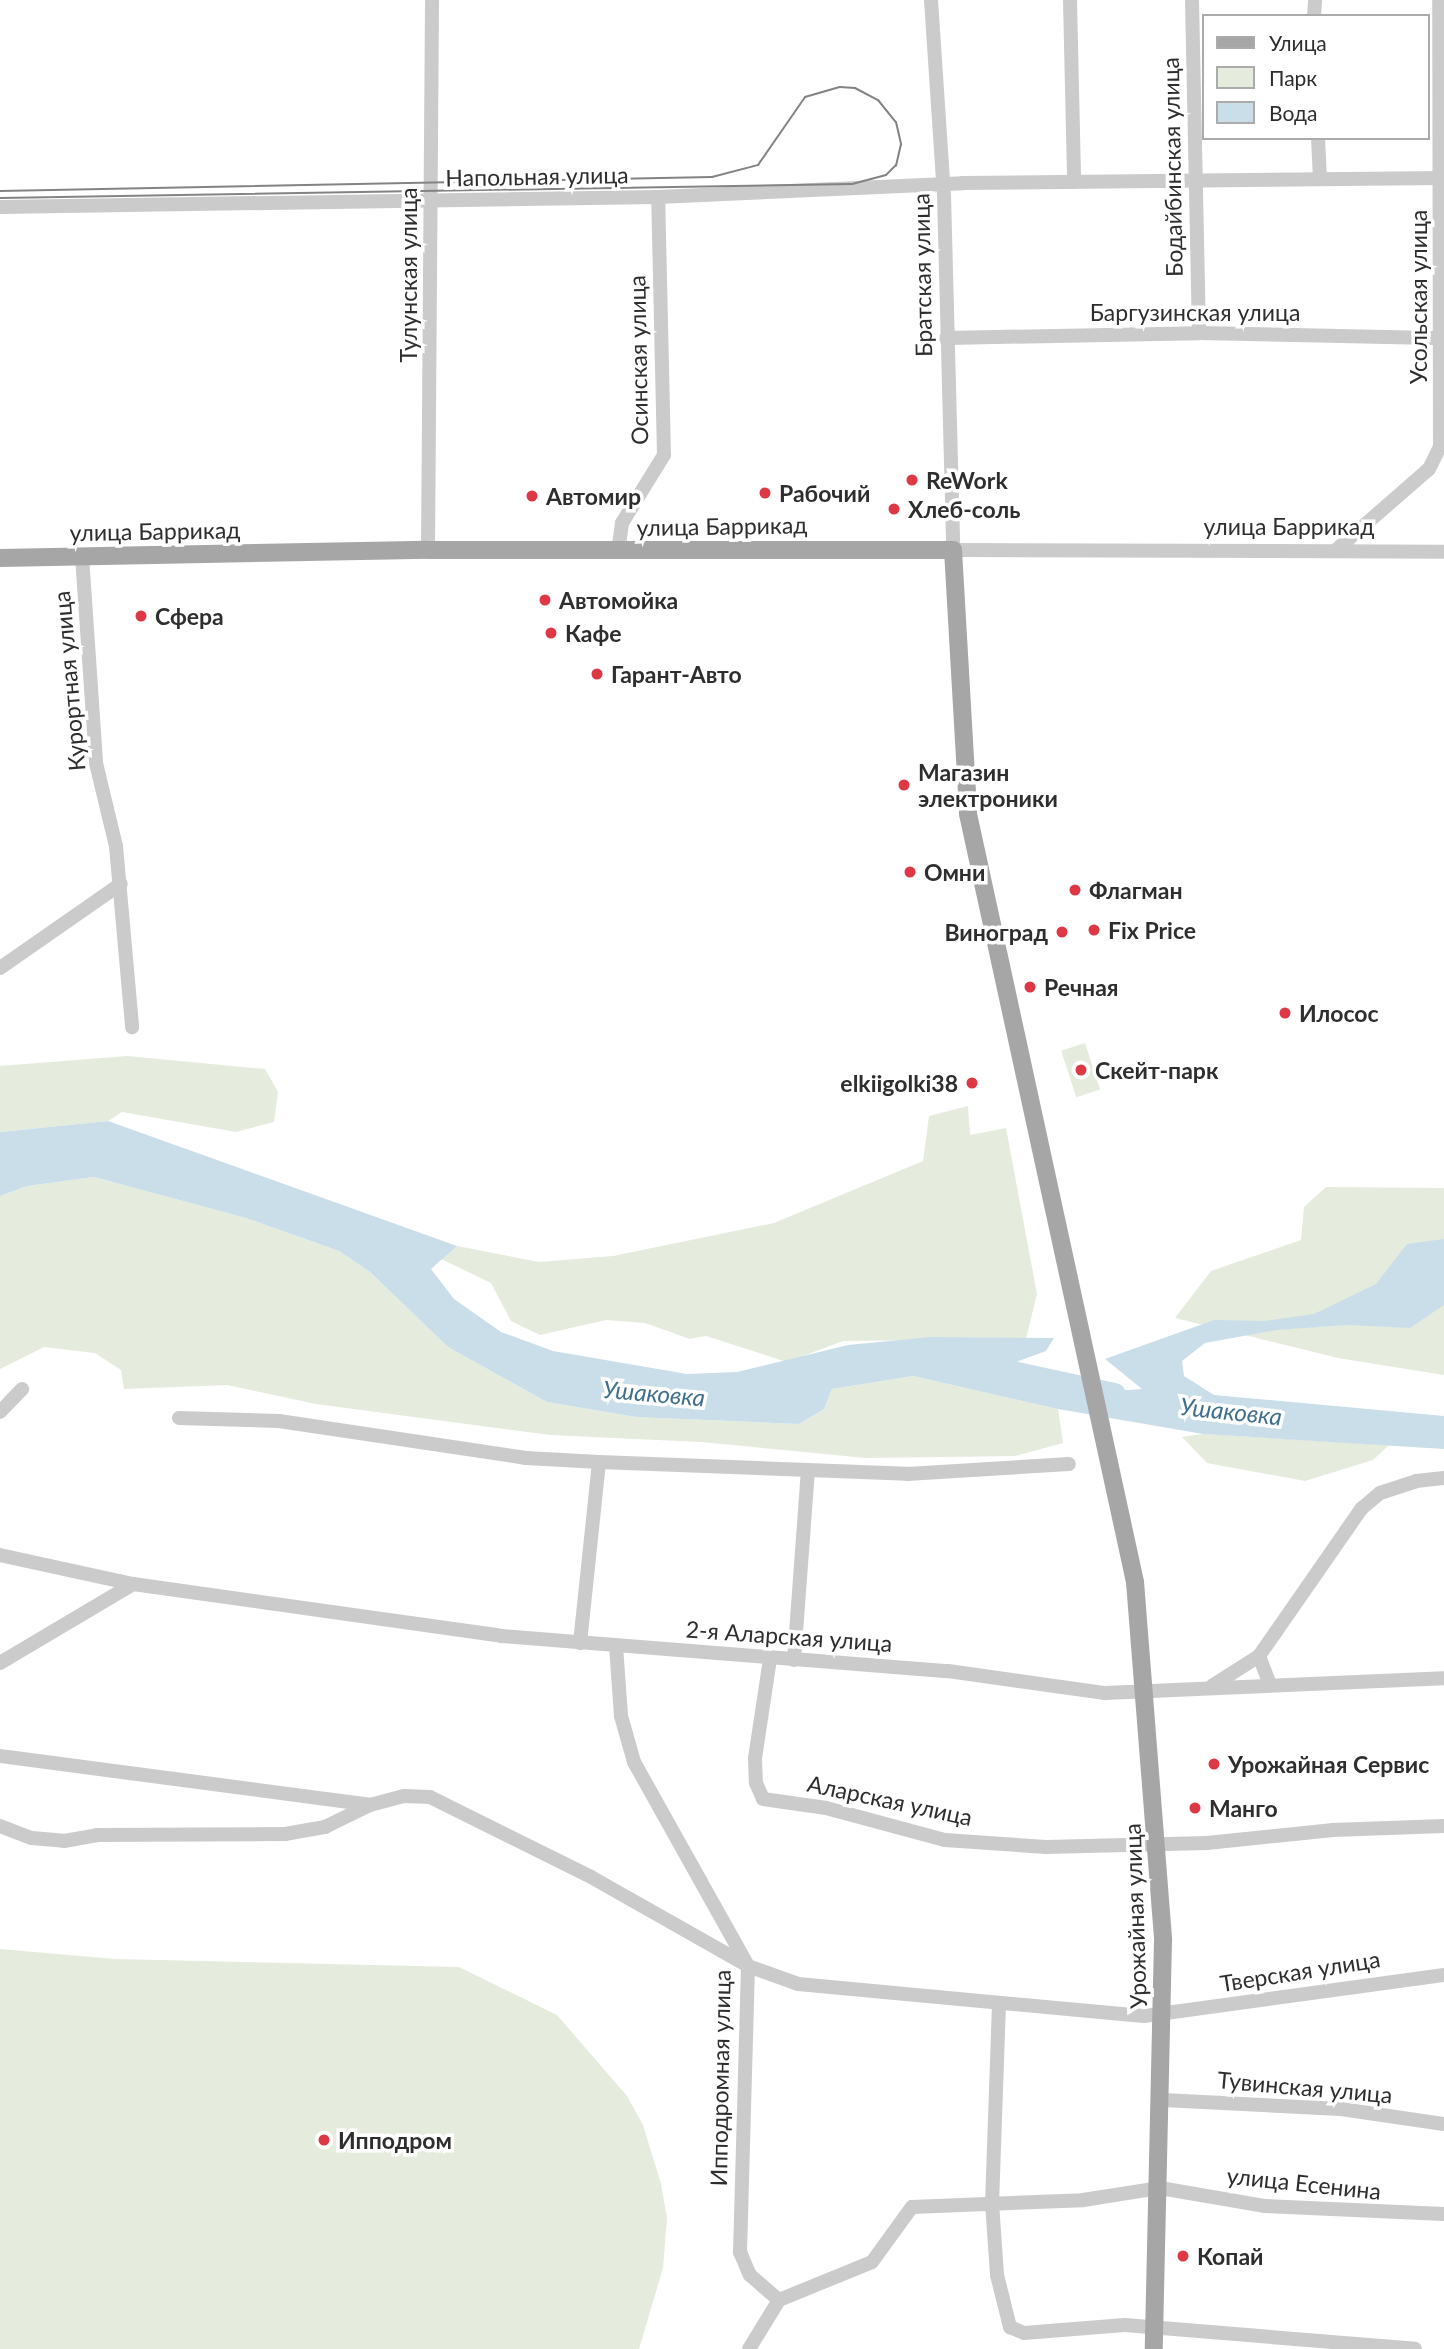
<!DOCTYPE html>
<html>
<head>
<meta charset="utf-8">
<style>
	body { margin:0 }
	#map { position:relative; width:1444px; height:2349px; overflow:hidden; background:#fff; font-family:Lato,sans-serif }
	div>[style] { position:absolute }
	.green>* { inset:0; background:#e5ebdd; transform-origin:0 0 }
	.water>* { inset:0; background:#cadeea }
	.river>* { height:23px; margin:-11.5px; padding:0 11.5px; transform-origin:11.5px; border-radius:11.5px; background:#cadeea }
	.minor>* { height:14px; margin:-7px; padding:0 7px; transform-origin:7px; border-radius:7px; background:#cbcbcb }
	.major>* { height:18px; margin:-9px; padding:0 9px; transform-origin:9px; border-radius:9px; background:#a6a6a6 }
	.tram>* { height:2px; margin:-1px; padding:0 1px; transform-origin:1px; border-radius:1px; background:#838383 }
	.dots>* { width:19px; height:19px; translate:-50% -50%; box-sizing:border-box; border:4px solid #fff; border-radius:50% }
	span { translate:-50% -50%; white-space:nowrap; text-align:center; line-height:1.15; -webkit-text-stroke:7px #fff; paint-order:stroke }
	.street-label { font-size:23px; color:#2e2e2e }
	.poi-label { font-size:23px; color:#2e2e2e; font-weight:700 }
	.left { translate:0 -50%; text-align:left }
	.right { translate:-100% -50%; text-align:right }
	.water-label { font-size:24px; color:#406f8d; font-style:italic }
	.legend { position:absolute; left:1202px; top:14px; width:228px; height:126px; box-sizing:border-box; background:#fff; border:2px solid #ababab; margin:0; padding:9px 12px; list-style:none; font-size:21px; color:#2e2e2e }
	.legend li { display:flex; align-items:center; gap:14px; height:35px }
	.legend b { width:35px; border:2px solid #ababab }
</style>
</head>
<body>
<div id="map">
	<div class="green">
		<div style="left:1085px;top:1043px;width:49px;height:25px;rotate:72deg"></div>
		<div style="clip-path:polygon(127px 1056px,265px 1069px,278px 1092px,274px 1122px,236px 1132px,122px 1112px,108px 1121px,0 1132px,0 1066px)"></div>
		<div style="clip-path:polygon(968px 1106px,970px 1135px,1006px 1128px,1037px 1294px,1026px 1339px,843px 1341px,787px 1362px,706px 1336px,690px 1339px,645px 1323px,606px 1320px,540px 1335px,511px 1321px,491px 1283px,439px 1258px,457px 1246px,539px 1262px,613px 1256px,774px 1223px,923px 1161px,929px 1116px)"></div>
		<div style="clip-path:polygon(94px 1177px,246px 1218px,339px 1251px,370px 1272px,448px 1347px,547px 1402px,636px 1417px,799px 1424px,824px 1409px,832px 1389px,913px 1376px,1058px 1409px,1063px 1443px,1015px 1456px,866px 1458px,701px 1442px,550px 1435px,316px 1404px,227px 1385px,124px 1389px,121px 1370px,95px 1353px,44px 1347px,0 1369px,0 1196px,27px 1186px)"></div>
		<div style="clip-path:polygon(1326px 1187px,1444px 1188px,1444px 1375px,1338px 1358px,1175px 1318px,1211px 1271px,1301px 1240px,1304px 1207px)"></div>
		<div style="clip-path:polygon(1203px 1434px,1389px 1445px,1373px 1460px,1305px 1481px,1207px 1463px,1182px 1437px)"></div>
		<div style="clip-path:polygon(0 1949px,115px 1959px,459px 1967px,557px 2015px,627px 2096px,643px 2125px,661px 2184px,667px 2218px,663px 2268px,639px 2349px,0 2349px)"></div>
	</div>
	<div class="water">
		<div style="clip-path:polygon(108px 1121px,457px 1246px,431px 1269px,454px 1299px,501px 1332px,553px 1351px,687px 1374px,737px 1372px,848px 1345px,931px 1337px,1054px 1338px,1046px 1351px,1013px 1363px,1005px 1380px,1082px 1393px,1142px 1389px,1105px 1359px,1214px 1320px,1264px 1321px,1314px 1314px,1376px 1284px,1407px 1244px,1444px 1239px,1444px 1305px,1410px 1328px,1347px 1325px,1276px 1330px,1205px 1343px,1182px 1361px,1184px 1376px,1214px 1395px,1444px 1416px,1444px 1449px,1203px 1434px,1058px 1409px,913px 1376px,832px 1389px,824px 1409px,799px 1424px,636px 1417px,547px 1402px,448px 1347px,370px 1272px,339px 1251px,246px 1218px,94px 1177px,27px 1186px,0 1196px,0 1132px)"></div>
	</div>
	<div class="river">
		<div style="left:980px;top:1365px;width:137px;rotate:12.2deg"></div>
	</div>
	<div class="minor">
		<div style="left:931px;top:0;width:195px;rotate:86.2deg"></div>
		<div style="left:944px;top:195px;width:355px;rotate:88.5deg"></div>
		<div style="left:953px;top:550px;width:491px;rotate:0.2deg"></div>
		<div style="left:1070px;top:0;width:182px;rotate:88.7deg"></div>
		<div style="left:1192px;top:0;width:333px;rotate:88.8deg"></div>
		<div style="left:1314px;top:16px;width:16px;rotate:-86deg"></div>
		<div style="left:1318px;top:138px;width:41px;rotate:87.2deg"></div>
		<div style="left:0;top:207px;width:658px;rotate:-0.87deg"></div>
		<div style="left:658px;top:197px;width:305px;rotate:-2.6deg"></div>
		<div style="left:963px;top:183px;width:481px;rotate:-0.6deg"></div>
		<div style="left:946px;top:338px;width:253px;rotate:-1.1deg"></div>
		<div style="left:1199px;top:333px;width:245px;rotate:1.2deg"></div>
		<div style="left:428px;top:550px;width:550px;rotate:-89.58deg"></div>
		<div style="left:1336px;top:550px;width:123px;rotate:-41.1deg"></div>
		<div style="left:1429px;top:469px;width:25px;rotate:-64deg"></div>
		<div style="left:1440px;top:446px;width:446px;rotate:-90.1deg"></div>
		<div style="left:618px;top:552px;width:29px;rotate:-82deg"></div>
		<div style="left:622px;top:523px;width:80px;rotate:-58.3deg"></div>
		<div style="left:664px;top:455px;width:258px;rotate:-91.3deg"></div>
		<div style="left:82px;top:556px;width:207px;rotate:86.1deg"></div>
		<div style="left:96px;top:763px;width:85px;rotate:76.5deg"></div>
		<div style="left:116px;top:846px;width:182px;rotate:84.9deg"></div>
		<div style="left:0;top:968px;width:147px;rotate:-34.8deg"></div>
		<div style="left:0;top:1412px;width:32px;rotate:-46deg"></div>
		<div style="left:179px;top:1418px;width:100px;rotate:1.7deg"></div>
		<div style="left:279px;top:1421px;width:250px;rotate:8.5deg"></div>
		<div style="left:526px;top:1458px;width:73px;rotate:3.1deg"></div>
		<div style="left:599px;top:1462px;width:308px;rotate:2.2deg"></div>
		<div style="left:907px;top:1474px;width:162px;rotate:-3.5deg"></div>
		<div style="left:0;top:1555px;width:136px;rotate:12.3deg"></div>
		<div style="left:133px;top:1584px;width:372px;rotate:8deg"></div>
		<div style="left:501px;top:1636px;width:448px;rotate:4.5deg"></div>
		<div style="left:948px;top:1671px;width:159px;rotate:8deg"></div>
		<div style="left:1105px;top:1693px;width:339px;rotate:-2.5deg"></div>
		<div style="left:580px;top:1643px;width:182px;rotate:-84deg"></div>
		<div style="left:616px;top:1646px;width:70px;rotate:85.9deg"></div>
		<div style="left:621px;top:1716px;width:48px;rotate:74.2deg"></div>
		<div style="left:634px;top:1762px;width:234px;rotate:60.8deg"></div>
		<div style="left:748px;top:1966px;width:286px;rotate:91.6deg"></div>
		<div style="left:740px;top:2252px;width:25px;rotate:67deg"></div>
		<div style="left:750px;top:2275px;width:38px;rotate:41deg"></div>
		<div style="left:779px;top:2300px;width:57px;rotate:121.5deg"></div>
		<div style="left:1259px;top:1656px;width:31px;rotate:69deg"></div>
		<div style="left:770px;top:1659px;width:100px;rotate:98.6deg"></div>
		<div style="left:755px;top:1758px;width:25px;rotate:88deg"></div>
		<div style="left:756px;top:1783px;width:17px;rotate:66deg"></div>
		<div style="left:763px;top:1799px;width:64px;rotate:8.1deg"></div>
		<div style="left:826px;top:1808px;width:123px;rotate:15.1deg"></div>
		<div style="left:945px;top:1840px;width:101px;rotate:4deg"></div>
		<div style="left:1046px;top:1847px;width:161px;rotate:-1.4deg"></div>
		<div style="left:1207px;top:1843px;width:127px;rotate:-5.9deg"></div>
		<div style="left:1333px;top:1830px;width:111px;rotate:-2.1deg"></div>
		<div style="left:794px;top:1660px;width:190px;rotate:-85.8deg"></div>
		<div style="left:0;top:1663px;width:155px;rotate:-30.7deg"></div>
		<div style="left:1212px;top:1686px;width:56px;rotate:-32.6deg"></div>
		<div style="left:1259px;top:1656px;width:179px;rotate:-55.2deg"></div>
		<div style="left:1361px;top:1509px;width:25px;rotate:-40deg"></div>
		<div style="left:1380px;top:1493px;width:38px;rotate:-18deg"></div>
		<div style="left:1416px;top:1481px;width:28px;rotate:-6deg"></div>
		<div style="left:0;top:1756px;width:373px;rotate:7.5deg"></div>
		<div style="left:370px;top:1805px;width:35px;rotate:-15deg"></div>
		<div style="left:404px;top:1796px;width:26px;rotate:2deg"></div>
		<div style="left:430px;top:1797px;width:180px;rotate:26.4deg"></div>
		<div style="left:591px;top:1877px;width:180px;rotate:29.5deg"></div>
		<div style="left:748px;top:1966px;width:53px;rotate:19.8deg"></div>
		<div style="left:798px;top:1984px;width:347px;rotate:5.3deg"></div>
		<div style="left:1144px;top:2016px;width:303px;rotate:-7.8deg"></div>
		<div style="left:0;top:1826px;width:34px;rotate:21deg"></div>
		<div style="left:32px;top:1838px;width:32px;rotate:5deg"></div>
		<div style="left:64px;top:1841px;width:34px;rotate:-10deg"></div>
		<div style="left:97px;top:1835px;width:188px;rotate:-0.3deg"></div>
		<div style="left:285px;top:1834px;width:41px;rotate:-9.9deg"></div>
		<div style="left:325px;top:1827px;width:50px;rotate:-26.1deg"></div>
		<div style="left:999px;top:2004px;width:199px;rotate:92deg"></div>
		<div style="left:992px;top:2203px;width:72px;rotate:86deg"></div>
		<div style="left:997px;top:2275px;width:54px;rotate:76deg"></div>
		<div style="left:1010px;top:2327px;width:15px;rotate:23deg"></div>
		<div style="left:1024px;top:2333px;width:101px;rotate:-4.5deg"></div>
		<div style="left:1125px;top:2325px;width:291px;rotate:4.7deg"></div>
		<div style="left:1163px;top:2100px;width:178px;rotate:2.9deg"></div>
		<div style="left:1341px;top:2109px;width:104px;rotate:8.3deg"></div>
		<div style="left:779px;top:2300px;width:100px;rotate:-22.2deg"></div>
		<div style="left:872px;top:2262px;width:68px;rotate:-54deg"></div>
		<div style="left:912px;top:2207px;width:171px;rotate:-2.3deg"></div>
		<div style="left:1083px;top:2200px;width:78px;rotate:-8.9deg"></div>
		<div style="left:1160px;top:2188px;width:107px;rotate:9.7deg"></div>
		<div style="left:1265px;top:2206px;width:179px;rotate:2.6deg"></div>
	</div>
	<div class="major">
		<div style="left:0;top:558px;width:428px;rotate:-1.1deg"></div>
		<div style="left:428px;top:550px;width:525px"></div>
		<div style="left:953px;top:550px;width:264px;rotate:86.7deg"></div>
		<div style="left:968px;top:814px;width:786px;rotate:77.73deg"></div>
		<div style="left:1135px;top:1582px;width:359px;rotate:85.5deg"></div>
		<div style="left:1163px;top:1940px;width:409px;rotate:91.3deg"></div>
	</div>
	<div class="tram">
		<div style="left:0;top:191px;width:712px;rotate:-1.13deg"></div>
		<div style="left:712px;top:177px;width:48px;rotate:-14.6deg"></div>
		<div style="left:758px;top:165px;width:83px;rotate:-55.3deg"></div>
		<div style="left:805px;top:97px;width:36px;rotate:-16deg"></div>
		<div style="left:840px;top:87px;width:15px;rotate:4deg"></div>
		<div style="left:855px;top:88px;width:26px;rotate:28deg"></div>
		<div style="left:878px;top:100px;width:28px;rotate:51deg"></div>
		<div style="left:896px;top:122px;width:23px;rotate:77deg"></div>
		<div style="left:901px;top:144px;width:22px;rotate:103deg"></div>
		<div style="left:896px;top:165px;width:14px;rotate:135deg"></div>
		<div style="left:886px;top:175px;width:35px;rotate:165deg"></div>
		<div style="left:852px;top:184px;width:852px;rotate:179.06deg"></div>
	</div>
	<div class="dots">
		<div style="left:912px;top:480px;background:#de3845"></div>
		<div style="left:765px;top:493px;background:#de3845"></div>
		<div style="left:532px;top:496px;background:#de3845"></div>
		<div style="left:894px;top:509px;background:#de3845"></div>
		<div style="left:545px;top:600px;background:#de3845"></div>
		<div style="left:141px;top:616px;background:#de3845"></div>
		<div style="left:551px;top:633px;background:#de3845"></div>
		<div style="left:597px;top:674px;background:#de3845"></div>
		<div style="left:904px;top:785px;background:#de3845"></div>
		<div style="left:910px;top:872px;background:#de3845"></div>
		<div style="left:1075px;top:890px;background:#de3845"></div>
		<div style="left:1094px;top:930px;background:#de3845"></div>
		<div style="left:1062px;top:932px;background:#de3845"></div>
		<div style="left:1030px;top:987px;background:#de3845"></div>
		<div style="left:1285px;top:1013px;background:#de3845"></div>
		<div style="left:1081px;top:1070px;background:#de3845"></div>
		<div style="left:972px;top:1083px;background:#de3845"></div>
		<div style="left:1214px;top:1764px;background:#de3845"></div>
		<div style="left:1195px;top:1808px;background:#de3845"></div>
		<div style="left:324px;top:2140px;background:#de3845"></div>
		<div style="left:1183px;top:2256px;background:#de3845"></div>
	</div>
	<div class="street-label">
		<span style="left:1172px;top:167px;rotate:-91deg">Бодайбинская улица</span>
		<span style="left:537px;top:176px;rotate:-1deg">Напольная улица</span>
		<span style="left:408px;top:275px;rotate:-90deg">Тулунская улица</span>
		<span style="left:922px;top:275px;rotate:-91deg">Братская улица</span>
		<span style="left:1418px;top:297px;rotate:-90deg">Усольская улица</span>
		<span style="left:1195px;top:312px">Баргузинская улица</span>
		<span style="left:638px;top:360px;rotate:-91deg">Осинская улица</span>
		<span style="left:722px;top:526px;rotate:-1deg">улица Баррикад</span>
		<span style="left:1289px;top:526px">улица Баррикад</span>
		<span style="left:155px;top:531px;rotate:-1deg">улица Баррикад</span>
		<span style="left:69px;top:681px;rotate:-95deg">Курортная улица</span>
		<span style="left:789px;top:1636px;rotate:4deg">2-я Аларская улица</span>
		<span style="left:890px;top:1800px;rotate:12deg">Аларская улица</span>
		<span style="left:1135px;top:1916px;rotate:-92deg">Урожайная улица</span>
		<span style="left:1300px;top:1971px;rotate:-9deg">Тверская улица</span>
		<span style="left:720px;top:2078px;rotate:-89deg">Ипподромная улица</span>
		<span style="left:1305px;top:2087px;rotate:5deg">Тувинская улица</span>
		<span style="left:1304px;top:2183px;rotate:6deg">улица Есенина</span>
	</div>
	<div class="poi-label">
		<span class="left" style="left:926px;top:480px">ReWork</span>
		<span class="left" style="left:779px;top:493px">Рабочий</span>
		<span class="left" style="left:546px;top:496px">Автомир</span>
		<span class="left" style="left:908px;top:509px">Хлеб-соль</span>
		<span class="left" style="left:559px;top:600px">Автомойка</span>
		<span class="left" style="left:155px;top:616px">Сфера</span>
		<span class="left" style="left:565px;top:633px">Кафе</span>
		<span class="left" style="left:611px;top:674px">Гарант-Авто</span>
		<span class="left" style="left:918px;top:785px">Магазин<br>электроники</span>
		<span class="left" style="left:924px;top:872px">Омни</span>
		<span class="left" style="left:1089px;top:890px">Флагман</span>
		<span class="left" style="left:1108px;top:930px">Fix Price</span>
		<span class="right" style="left:1048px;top:932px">Виноград</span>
		<span class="left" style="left:1044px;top:987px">Речная</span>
		<span class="left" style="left:1299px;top:1013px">Илосос</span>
		<span class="left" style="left:1095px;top:1070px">Скейт-парк</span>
		<span class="right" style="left:958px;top:1083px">elkiigolki38</span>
		<span class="left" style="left:1228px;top:1764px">Урожайная Сервис</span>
		<span class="left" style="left:1209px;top:1808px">Манго</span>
		<span class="left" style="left:338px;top:2140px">Ипподром</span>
		<span class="left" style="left:1197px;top:2256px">Копай</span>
	</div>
	<div class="water-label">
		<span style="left:654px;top:1393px;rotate:5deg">Ушаковка</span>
		<span style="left:1231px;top:1411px;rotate:6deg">Ушаковка</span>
	</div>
	<ul class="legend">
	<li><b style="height:9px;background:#a6a6a6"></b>Улица</li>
	<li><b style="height:19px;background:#e5ebdd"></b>Парк</li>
	<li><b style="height:19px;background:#cadeea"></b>Вода</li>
	</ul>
</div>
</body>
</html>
